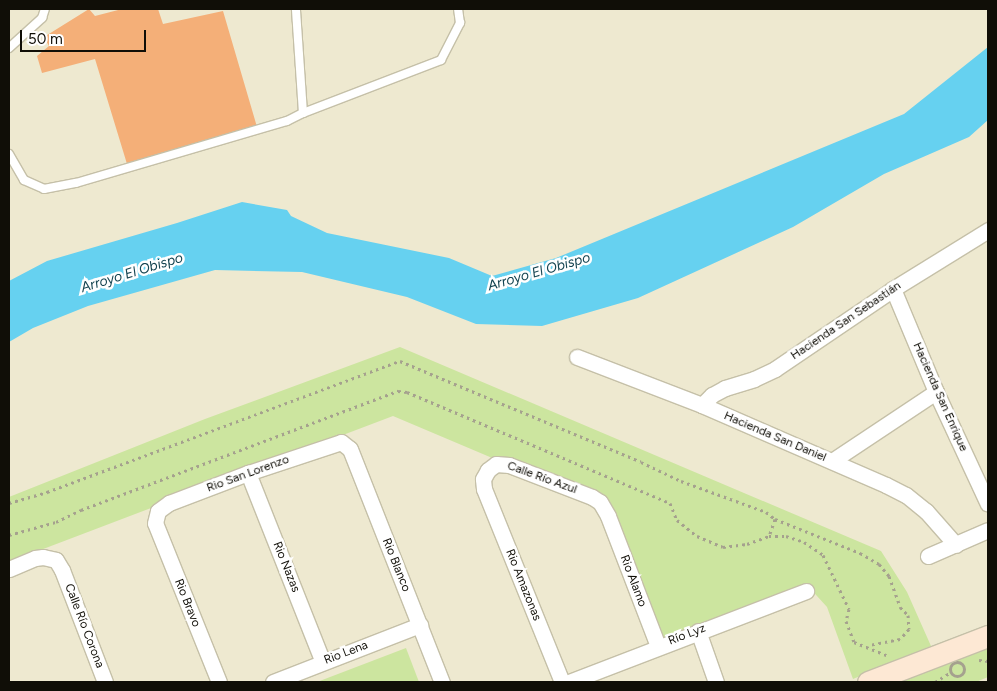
<!DOCTYPE html>
<html>
<head>
<meta charset="utf-8">
<style>
	body { margin:0 }
	#map { position:relative; width:997px; height:691px; overflow:hidden; background:#eee9d0; font-family:Figtree,sans-serif }
	div>[style] { position:absolute }
	.green>* { inset:0; background:#cce59f }
	.water>* { inset:0; background:#66d1f0 }
	.building>* { inset:0; background:#f4af78 }
	.path>* { height:3px; margin-top:-1.5px; transform-origin:0; background:repeating-linear-gradient(90deg,#a5a18e 0 2.5px,transparent 0 6.5px) }
	.path>.ring { margin:-1.5px; padding:0; box-sizing:content-box; background:none; border:3px solid #a5a18e; border-radius:50% }
	.roads { filter:drop-shadow(1px 0 #c5c0a8) drop-shadow(-1px 0 #c5c0a8) drop-shadow(0 1px #c5c0a8) drop-shadow(0 -1px #c5c0a8) }
	.lane>* { height:8px; margin:-4px; padding:0 4px; transform-origin:4px; border-radius:4px; background:#fff }
	.street>* { height:15px; margin:-7.5px; padding:0 7.5px; transform-origin:7.5px; border-radius:7.5px; background:#fff }
	.secondary>* { height:21px; margin:-10.5px; padding:0 10.5px; transform-origin:10.5px; border-radius:10.5px; background:#fde8d4 }
	span { translate:-50% -50%; white-space:nowrap; text-align:center; line-height:1.15; -webkit-text-stroke:5px #fff; paint-order:stroke }
	.street-label { font-size:12px; color:#100e07 }
	.water-label { font-size:14px; color:#144451; font-style:italic }
	.frame { position:absolute; inset:0; border:10px solid #100e07; pointer-events:none }
	.scale { position:absolute; left:20px; top:30px; width:126px; height:22px; box-sizing:border-box; border:2px solid #100e07; border-top:0; padding-left:6px; font-size:15px; line-height:18px; white-space:nowrap; color:#100e07; -webkit-text-stroke:4px #fff; paint-order:stroke }
</style>
</head>
<body>
<div id="map">
	<div class="green">
		<div style="clip-path:polygon(400px 347px,881px 551px,907px 592px,931px 646px,853px 679px,827px 607px,807px 585px,657px 642px,603px 505px,393px 416px,9px 562px,9px 497px,205px 419px)"></div>
		<div style="clip-path:polygon(988px 638px,988px 677px,976px 682px,874px 682px)"></div>
		<div style="clip-path:polygon(406px 648px,419px 682px,317px 682px)"></div>
	</div>
	<div class="water">
		<div style="clip-path:polygon(988px 47px,988px 120px,969px 137px,884px 174px,793px 227px,638px 298px,542px 326px,476px 324px,407px 297px,302px 272px,215px 270px,88px 306px,33px 328px,9px 342px,9px 281px,47px 261px,177px 223px,242px 202px,287px 210px,291px 216px,327px 233px,449px 258px,492px 276px,556px 258px,904px 114px)"></div>
	</div>
	<div class="building">
		<div style="clip-path:polygon(89px 9px,95px 16px,122px 9px,158px 9px,163px 24px,223px 11px,257px 127px,127px 164px,95px 59px,42px 73px,37px 56px,49px 46px,44px 37px)"></div>
	</div>
	<div class="path">
		<div style="left:9px;top:503px;width:40px;rotate:-16deg"></div>
		<div style="left:47px;top:492px;width:377px;rotate:-20.4deg"></div>
		<div style="left:400px;top:361px;width:261px;rotate:22.7deg"></div>
		<div style="left:641px;top:462px;width:44px;rotate:25.4deg"></div>
		<div style="left:681px;top:481px;width:90px;rotate:20deg"></div>
		<div style="left:766px;top:512px;width:11px;rotate:38deg"></div>
		<div style="left:775px;top:519px;width:18px;rotate:109deg"></div>
		<div style="left:775px;top:519px;width:92px;rotate:21.8deg"></div>
		<div style="left:860px;top:553px;width:22px;rotate:30deg"></div>
		<div style="left:879px;top:564px;width:16px;rotate:50deg"></div>
		<div style="left:889px;top:576px;width:33px;rotate:70deg"></div>
		<div style="left:900px;top:607px;width:11px;rotate:45deg"></div>
		<div style="left:908px;top:615px;width:14px;rotate:86deg"></div>
		<div style="left:909px;top:629px;width:13px;rotate:132deg"></div>
		<div style="left:900px;top:639px;width:32px;rotate:169deg"></div>
		<div style="left:9px;top:535px;width:49px;rotate:-15.5deg"></div>
		<div style="left:56px;top:522px;width:28px;rotate:-26deg"></div>
		<div style="left:81px;top:510px;width:339px;rotate:-20.6deg"></div>
		<div style="left:398px;top:391px;width:9px;rotate:6deg"></div>
		<div style="left:407px;top:392px;width:285px;rotate:22.9deg"></div>
		<div style="left:670px;top:503px;width:18px;rotate:68deg"></div>
		<div style="left:677px;top:520px;width:26px;rotate:39deg"></div>
		<div style="left:697px;top:536px;width:28px;rotate:23deg"></div>
		<div style="left:723px;top:547px;width:24px;rotate:-7deg"></div>
		<div style="left:747px;top:544px;width:23px;rotate:-20deg"></div>
		<div style="left:769px;top:536px;width:17px"></div>
		<div style="left:786px;top:536px;width:19px;rotate:18deg"></div>
		<div style="left:804px;top:542px;width:23px;rotate:34deg"></div>
		<div style="left:823px;top:555px;width:60px;rotate:64.3deg"></div>
		<div style="left:849px;top:609px;width:12px;rotate:104deg"></div>
		<div style="left:846px;top:621px;width:22px;rotate:69deg"></div>
		<div style="left:854px;top:642px;width:35px;rotate:22deg"></div>
		<div style="left:979px;top:660px;width:9px;rotate:6deg"></div>
		<div class="ring" style="left:950px;top:662px;width:11px;height:11px"></div>
		<div style="left:935px;top:682px;width:19px;rotate:-32deg"></div>
	</div>
	<div class="roads">
		<div class="lane">
			<div style="left:9px;top:48px;width:45px;rotate:-42.3deg"></div>
			<div style="left:42px;top:18px;width:9px;rotate:-72deg"></div>
			<div style="left:303px;top:113px;width:148px;rotate:-21deg"></div>
			<div style="left:441px;top:60px;width:42px;rotate:-62.8deg"></div>
			<div style="left:460px;top:23px;width:14px;rotate:-98deg"></div>
			<div style="left:9px;top:154px;width:30px;rotate:60deg"></div>
			<div style="left:24px;top:180px;width:22px;rotate:24deg"></div>
			<div style="left:44px;top:189px;width:33px;rotate:-11deg"></div>
			<div style="left:76px;top:183px;width:220px;rotate:-16.4deg"></div>
			<div style="left:287px;top:121px;width:18px;rotate:-27deg"></div>
			<div style="left:303px;top:113px;width:104px;rotate:-93.9deg"></div>
		</div>
		<div class="street">
			<div style="left:893px;top:289px;width:112px;rotate:67.3deg"></div>
			<div style="left:936px;top:392px;width:123px;rotate:65.1deg"></div>
			<div style="left:577px;top:357px;width:134px;rotate:21deg"></div>
			<div style="left:702px;top:405px;width:201px;rotate:23.5deg"></div>
			<div style="left:886px;top:485px;width:22px;rotate:27deg"></div>
			<div style="left:906px;top:495px;width:26px;rotate:39deg"></div>
			<div style="left:926px;top:511px;width:45px;rotate:48.6deg"></div>
			<div style="left:702px;top:405px;width:14px;rotate:-45deg"></div>
			<div style="left:712px;top:395px;width:15px;rotate:-28deg"></div>
			<div style="left:725px;top:388px;width:30px;rotate:-17deg"></div>
			<div style="left:754px;top:379px;width:23px;rotate:-25deg"></div>
			<div style="left:775px;top:369px;width:143px;rotate:-34.1deg"></div>
			<div style="left:893px;top:289px;width:112px;rotate:-31.8deg"></div>
			<div style="left:832px;top:461px;width:125px;rotate:-33.6deg"></div>
			<div style="left:248px;top:473px;width:203px;rotate:68.4deg"></div>
			<div style="left:928px;top:556px;width:65px;rotate:-23.4deg"></div>
			<div style="left:9px;top:569px;width:28px;rotate:-23deg"></div>
			<div style="left:35px;top:558px;width:8px;rotate:-7deg"></div>
			<div style="left:43px;top:557px;width:13px;rotate:13deg"></div>
			<div style="left:56px;top:560px;width:12px;rotate:59deg"></div>
			<div style="left:62px;top:570px;width:120px;rotate:69deg"></div>
			<div style="left:698px;top:631px;width:54px;rotate:70.6deg"></div>
			<div style="left:219px;top:682px;width:171px;rotate:-111.9deg"></div>
			<div style="left:155px;top:523px;width:12px;rotate:-76deg"></div>
			<div style="left:158px;top:511px;width:14px;rotate:-36deg"></div>
			<div style="left:169px;top:503px;width:85px;rotate:-20.8deg"></div>
			<div style="left:248px;top:473px;width:98px;rotate:-18.4deg"></div>
			<div style="left:341px;top:442px;width:11px;rotate:38deg"></div>
			<div style="left:350px;top:449px;width:251px;rotate:68.5deg"></div>
			<div style="left:273px;top:682px;width:158px;rotate:-21.2deg"></div>
			<div style="left:562px;top:682px;width:208px;rotate:-112deg"></div>
			<div style="left:484px;top:489px;width:10px;rotate:-96deg"></div>
			<div style="left:483px;top:479px;width:10px;rotate:-61deg"></div>
			<div style="left:488px;top:470px;width:10px;rotate:-37deg"></div>
			<div style="left:496px;top:464px;width:13px;rotate:4deg"></div>
			<div style="left:509px;top:465px;width:89px;rotate:21.1deg"></div>
			<div style="left:592px;top:497px;width:9px;rotate:32deg"></div>
			<div style="left:600px;top:502px;width:16px;rotate:60deg"></div>
			<div style="left:608px;top:516px;width:139px;rotate:69deg"></div>
			<div style="left:569px;top:682px;width:254px;rotate:-21deg"></div>
		</div>
		<div class="secondary">
			<div style="left:868px;top:682px;width:129px;rotate:-21deg"></div>
		</div>
	</div>
	<div class="street-label">
		<span style="left:846px;top:321px;rotate:-34deg">Hacienda San Sebastián</span>
		<span style="left:940px;top:397px;rotate:66deg">Hacienda San Enrique</span>
		<span style="left:775px;top:437px;rotate:23deg">Hacienda San Daniel</span>
		<span style="left:248px;top:474px;rotate:-20deg">Rio San Lorenzo</span>
		<span style="left:542px;top:478px;rotate:20deg">Calle Río Azul</span>
		<span style="left:396px;top:565px;rotate:68deg">Rio Blanco</span>
		<span style="left:286px;top:567px;rotate:68deg">Rio Nazas</span>
		<span style="left:633px;top:581px;rotate:69deg">Rio Alamo</span>
		<span style="left:523px;top:585px;rotate:68deg">Rio Amazonas</span>
		<span style="left:187px;top:603px;rotate:68deg">Rio Bravo</span>
		<span style="left:84px;top:626px;rotate:69deg">Calle Río Corona</span>
		<span style="left:687px;top:635px;rotate:-21deg">Río Lyz</span>
		<span style="left:346px;top:653px;rotate:-21deg">Rio Lena</span>
	</div>
	<div class="water-label">
		<span style="left:539px;top:272px;rotate:-16deg">Arroyo El Obispo</span>
		<span style="left:132px;top:273px;rotate:-17deg">Arroyo El Obispo</span>
	</div>
	<div class="frame"></div>
	<div class="scale">50 m</div>
</div>
</body>
</html>
